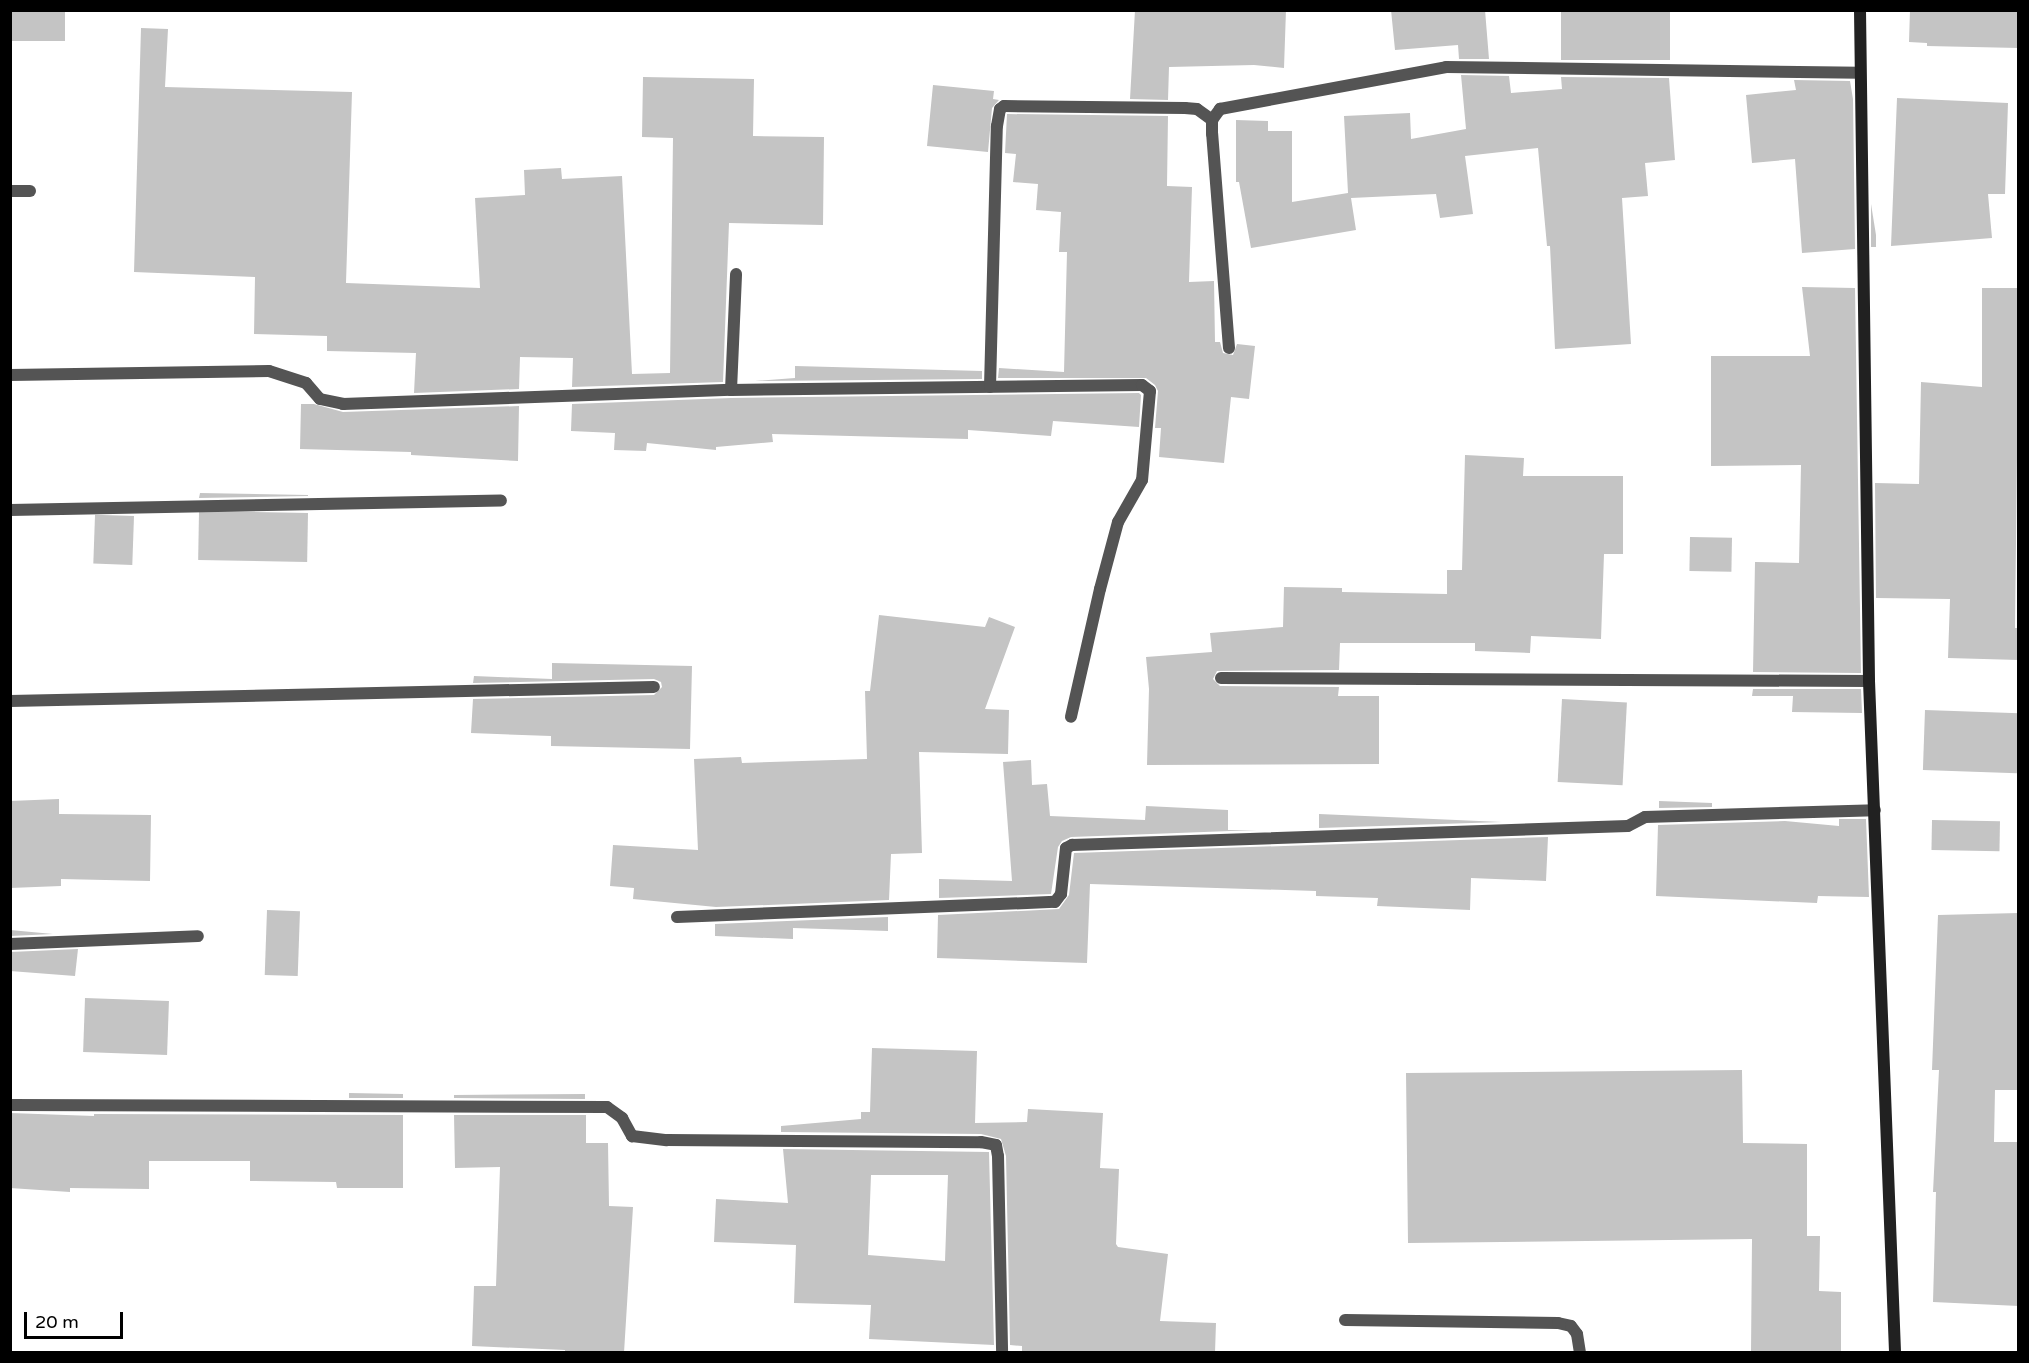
<!DOCTYPE html>
<html>
<head>
<meta charset="utf-8">
<style>
	body { margin:0 }
	#map { position:relative; width:2029px; height:1363px; overflow:hidden; background:#fff; font-family:"Varela Round",sans-serif }
	div>[style] { position:absolute }
	.building>* { inset:0; background:#c4c4c4; transform-origin:0 0 }
	.lane>* { height:12px; margin:-6px; padding:0 6px; transform-origin:6px; border-radius:6px; background:#545454 }
	.street>* { height:12px; margin:-6px; padding:0 6px; transform-origin:6px; border-radius:6px; background:#545454 }
	.secondary>* { height:12px; margin:-6px; padding:0 6px; transform-origin:6px; border-radius:6px; background:#212121 }
	span { translate:-50% -50%; white-space:nowrap; text-align:center; line-height:1.15; -webkit-text-stroke:6px #fff; paint-order:stroke }
	.frame { position:absolute; inset:0; border:12px solid #000; pointer-events:none }
	.scale { position:absolute; left:24px; top:1312px; width:99px; height:27px; box-sizing:border-box; border:3px solid #000; border-top:0; padding-left:8px; font-size:18px; line-height:21px; white-space:nowrap; color:#000; -webkit-text-stroke:4px #fff; paint-order:stroke }
</style>
</head>
<body>
<div id="map">
	<div class="building">
		<div style="left:10px;top:10px;width:55px;height:31px"></div>
		<div style="clip-path:polygon(1135px 10px,1286px 10px,1284px 68px,1254px 65px,1169px 67px,1168px 100px,1130px 99px)"></div>
		<div style="clip-path:polygon(1391px 10px,1485px 10px,1489px 59px,1459px 59px,1458px 45px,1395px 50px)"></div>
		<div style="left:1561px;top:10px;width:109px;height:50px"></div>
		<div style="clip-path:polygon(1910px 10px,2019px 10px,2019px 48px,1927px 46px,1927px 43px,1909px 42px)"></div>
		<div style="clip-path:polygon(141px 28px,168px 29px,165px 87px,352px 92px,346px 283px,480px 288px,475px 198px,525px 195px,524px 170px,561px 168px,562px 179px,622px 176px,632px 374px,670px 373px,673px 138px,642px 137px,643px 77px,754px 79px,753px 136px,824px 137px,823px 225px,729px 223px,723px 382px,572px 387px,573px 358px,520px 357px,519px 389px,414px 393px,416px 353px,327px 351px,327px 336px,254px 334px,255px 277px,134px 272px)"></div>
		<div style="clip-path:polygon(1461px 75px,1509px 76px,1511px 93px,1562px 89px,1561px 77px,1669px 78px,1675px 160px,1645px 163px,1648px 196px,1622px 198px,1631px 344px,1555px 349px,1550px 246px,1547px 246px,1538px 148px,1465px 156px,1473px 214px,1440px 218px,1436px 194px,1351px 198px,1356px 230px,1251px 248px,1239px 182px,1236px 182px,1236px 120px,1268px 121px,1268px 131px,1292px 131px,1292px 202px,1348px 193px,1344px 116px,1410px 113px,1411px 139px,1466px 129px)"></div>
		<div style="clip-path:polygon(1794px 80px,1850px 81px,1853px 99px,1855px 249px,1802px 253px,1795px 159px,1752px 163px,1746px 95px,1796px 90px)"></div>
		<div style="clip-path:polygon(933px 85px,994px 91px,993px 99px,999px 100px,992px 108px,988px 152px,927px 146px)"></div>
		<div style="clip-path:polygon(1897px 98px,2008px 103px,2005px 194px,1988px 194px,1992px 238px,1891px 246px)"></div>
		<div style="clip-path:polygon(1007px 114px,1168px 116px,1167px 186px,1192px 187px,1189px 282px,1214px 281px,1215px 342px,1220px 342px,1223px 353px,1233px 355px,1237px 344px,1255px 346px,1249px 399px,1231px 397px,1224px 463px,1159px 457px,1161px 428px,1155px 428px,1158px 391px,1155px 385px,1146px 378px,998px 378px,999px 368px,1064px 372px,1067px 252px,1059px 252px,1061px 212px,1036px 210px,1038px 184px,1013px 182px,1016px 154px,1005px 153px)"></div>
		<div style="clip-path:polygon(1871px 204px,1876px 235px,1876px 247px,1871px 247px)"></div>
		<div style="clip-path:polygon(1802px 287px,1855px 288px,1861px 673px,1753px 672px,1755px 562px,1799px 563px,1801px 465px,1711px 466px,1711px 356px,1810px 356px)"></div>
		<div style="clip-path:polygon(1982px 288px,2019px 288px,2015px 628px,2019px 628px,2019px 660px,1948px 658px,1950px 599px,1876px 598px,1875px 483px,1919px 484px,1921px 382px,1982px 387px)"></div>
		<div style="clip-path:polygon(795px 366px,982px 371px,982px 379px,755px 381px,795px 378px)"></div>
		<div style="clip-path:polygon(1139px 393px,1141px 395px,1139px 427px,1053px 421px,1051px 436px,968px 430px,968px 439px,772px 434px,773px 442px,716px 447px,716px 450px,647px 443px,646px 451px,614px 450px,615px 433px,571px 431px,572px 404px,731px 398px)"></div>
		<div style="clip-path:polygon(301px 404px,314px 404px,343px 412px,519px 406px,518px 461px,411px 455px,411px 452px,300px 449px)"></div>
		<div style="clip-path:polygon(1465px 455px,1524px 458px,1523px 476px,1623px 476px,1623px 554px,1604px 554px,1601px 639px,1531px 636px,1530px 653px,1475px 651px,1475px 643px,1340px 643px,1339px 670px,1217px 671px,1213px 679px,1220px 686px,1339px 687px,1338px 696px,1379px 696px,1379px 764px,1147px 765px,1149px 689px,1146px 657px,1212px 652px,1210px 633px,1283px 627px,1284px 587px,1342px 588px,1342px 592px,1447px 594px,1447px 570px,1462px 570px)"></div>
		<div style="clip-path:polygon(200px 493px,308px 495px,308px 496px,199px 498px)"></div>
		<div style="left:308px;top:513px;width:49px;height:109px;rotate:91deg"></div>
		<div style="left:134px;top:516px;width:49px;height:39px;rotate:92deg"></div>
		<div style="left:1690px;top:537px;width:42px;height:34px;rotate:1deg"></div>
		<div style="clip-path:polygon(879px 615px,985px 627px,989px 617px,1015px 627px,985px 709px,1009px 710px,1008px 754px,919px 752px,922px 853px,891px 854px,889px 900px,716px 907px,633px 899px,634px 888px,610px 886px,613px 845px,698px 850px,694px 759px,741px 757px,742px 763px,867px 759px,865px 691px,870px 691px)"></div>
		<div style="clip-path:polygon(552px 663px,692px 666px,690px 749px,551px 746px,551px 736px,471px 733px,473px 699px,654px 695px,662px 687px,661px 682px,654px 679px,473px 683px,474px 676px,552px 679px)"></div>
		<div style="clip-path:polygon(1753px 689px,1861px 689px,1862px 713px,1792px 712px,1793px 696px,1752px 696px)"></div>
		<div style="left:1562px;top:699px;width:65px;height:83px;rotate:3deg"></div>
		<div style="left:1925px;top:710px;width:94px;height:60px;rotate:2deg"></div>
		<div style="clip-path:polygon(1031px 760px,1032px 785px,1047px 784px,1050px 816px,1145px 820px,1146px 806px,1228px 810px,1228px 830px,1257px 830px,1071px 837px,1062px 841px,1058px 847px,1051px 894px,939px 898px,939px 879px,1012px 881px,1003px 762px)"></div>
		<div style="clip-path:polygon(59px 799px,59px 814px,151px 815px,150px 881px,61px 879px,61px 886px,10px 888px,10px 801px)"></div>
		<div style="clip-path:polygon(1659px 801px,1712px 803px,1712px 807px,1659px 808px)"></div>
		<div style="clip-path:polygon(1319px 814px,1502px 822px,1319px 828px)"></div>
		<div style="clip-path:polygon(1839px 819px,1866px 819px,1869px 897px,1818px 896px,1817px 903px,1656px 896px,1658px 825px,1785px 821px,1839px 826px)"></div>
		<div style="left:1932px;top:820px;width:68px;height:30px;rotate:1deg"></div>
		<div style="clip-path:polygon(1548px 837px,1546px 881px,1471px 878px,1470px 910px,1377px 906px,1378px 898px,1316px 896px,1316px 891px,1090px 884px,1087px 963px,937px 958px,938px 915px,1059px 909px,1069px 895px,1074px 853px)"></div>
		<div style="left:267px;top:910px;width:33px;height:65px;rotate:2deg"></div>
		<div style="clip-path:polygon(2019px 913px,2019px 1090px,1995px 1090px,1994px 1142px,2019px 1142px,2019px 1306px,1933px 1302px,1936px 1192px,1933px 1192px,1939px 1070px,1932px 1070px,1938px 915px)"></div>
		<div style="clip-path:polygon(888px 917px,888px 931px,793px 928px,793px 939px,715px 936px,715px 924px)"></div>
		<div style="clip-path:polygon(10px 930px,53px 934px,10px 936px)"></div>
		<div style="clip-path:polygon(78px 949px,75px 976px,10px 971px,10px 952px)"></div>
		<div style="left:85px;top:998px;width:84px;height:54px;rotate:2deg"></div>
		<div style="clip-path:polygon(872px 1048px,977px 1051px,975px 1123px,1027px 1122px,1028px 1109px,1103px 1113px,1100px 1168px,1119px 1169px,1116px 1244px,1118px 1247px,1168px 1254px,1160px 1321px,1216px 1323px,1215px 1353px,1022px 1353px,1022px 1346px,1010px 1345px,1006px 1156px,1001px 1139px,981px 1134px,781px 1132px,781px 1126px,861px 1119px,861px 1112px,870px 1112px)"></div>
		<div style="clip-path:polygon(1742px 1070px,1743px 1143px,1807px 1144px,1807px 1236px,1820px 1236px,1819px 1291px,1841px 1292px,1841px 1353px,1751px 1353px,1752px 1239px,1408px 1243px,1406px 1073px)"></div>
		<div style="clip-path:polygon(349px 1093px,403px 1094px,403px 1098px,349px 1098px)"></div>
		<div style="clip-path:polygon(585px 1094px,585px 1099px,454px 1098px,454px 1095px)"></div>
		<div style="clip-path:polygon(10px 1113px,94px 1116px,94px 1114px,403px 1115px,403px 1188px,337px 1188px,336px 1182px,250px 1181px,250px 1161px,149px 1161px,149px 1189px,70px 1188px,70px 1192px,10px 1188px)"></div>
		<div style="clip-path:polygon(454px 1115px,586px 1115px,586px 1143px,608px 1143px,609px 1206px,633px 1207px,624px 1353px,565px 1353px,565px 1350px,472px 1346px,474px 1286px,496px 1286px,500px 1167px,455px 1168px)"></div>
		<div style="clip-path:polygon(evenodd,783px 1149px,989px 1152px,994px 1345px,869px 1339px,871px 1305px,794px 1303px,796px 1245px,714px 1242px,716px 1199px,788px 1203px,783px 1149px,871px 1175px,948px 1175px,945px 1261px,868px 1255px,871px 1175px)"></div>
	</div>
	<div class="lane">
		<div style="left:1345px;top:1320px;width:213px;rotate:0.8deg"></div>
		<div style="left:1558px;top:1323px;width:13px;rotate:13deg"></div>
		<div style="left:1571px;top:1326px;width:10px;rotate:53deg"></div>
		<div style="left:1577px;top:1334px;width:18px;rotate:81deg"></div>
	</div>
	<div class="street">
		<div style="left:10px;top:191px;width:20px"></div>
		<div style="left:1229px;top:348px;width:215px;rotate:-94.5deg"></div>
		<div style="left:1212px;top:134px;width:14px;rotate:-90deg"></div>
		<div style="left:1212px;top:120px;width:14px;rotate:-54deg"></div>
		<div style="left:1220px;top:109px;width:230px;rotate:-10.5deg"></div>
		<div style="left:1446px;top:67px;width:414px;rotate:0.8deg"></div>
		<div style="left:10px;top:375px;width:259px;rotate:-0.9deg"></div>
		<div style="left:269px;top:371px;width:39px;rotate:18deg"></div>
		<div style="left:306px;top:383px;width:21px;rotate:49deg"></div>
		<div style="left:320px;top:399px;width:24px;rotate:12deg"></div>
		<div style="left:343px;top:404px;width:388px;rotate:-2.1deg"></div>
		<div style="left:731px;top:390px;width:411px;rotate:-0.7deg"></div>
		<div style="left:1142px;top:385px;width:10px;rotate:37deg"></div>
		<div style="left:1150px;top:391px;width:89px;rotate:95.1deg"></div>
		<div style="left:1142px;top:480px;width:48px;rotate:119.7deg"></div>
		<div style="left:1118px;top:522px;width:69px;rotate:105deg"></div>
		<div style="left:1100px;top:589px;width:131px;rotate:102.8deg"></div>
		<div style="left:990px;top:387px;width:261px;rotate:-88.5deg"></div>
		<div style="left:997px;top:126px;width:17px;rotate:-80deg"></div>
		<div style="left:1000px;top:109px;width:5px;rotate:-37deg"></div>
		<div style="left:1004px;top:106px;width:181px;rotate:0.6deg"></div>
		<div style="left:1185px;top:108px;width:12px;rotate:5deg"></div>
		<div style="left:1197px;top:109px;width:19px;rotate:36deg"></div>
		<div style="left:731px;top:390px;width:116px;rotate:-87.5deg"></div>
		<div style="left:10px;top:510px;width:491px;rotate:-1.1deg"></div>
		<div style="left:1221px;top:678px;width:648px;rotate:0.27deg"></div>
		<div style="left:10px;top:701px;width:644px;rotate:-1.25deg"></div>
		<div style="left:677px;top:917px;width:378px;rotate:-2.3deg"></div>
		<div style="left:1055px;top:902px;width:10px;rotate:-53deg"></div>
		<div style="left:1061px;top:894px;width:46px;rotate:-83.8deg"></div>
		<div style="left:1066px;top:848px;width:7px;rotate:-27deg"></div>
		<div style="left:1072px;top:845px;width:556px;rotate:-1.96deg"></div>
		<div style="left:1628px;top:826px;width:19px;rotate:-28deg"></div>
		<div style="left:1645px;top:817px;width:230px;rotate:-1.7deg"></div>
		<div style="left:10px;top:944px;width:188px;rotate:-2.4deg"></div>
		<div style="left:10px;top:1105px;width:597px;rotate:0.19deg"></div>
		<div style="left:607px;top:1107px;width:19px;rotate:36deg"></div>
		<div style="left:622px;top:1118px;width:21px;rotate:61deg"></div>
		<div style="left:632px;top:1136px;width:35px;rotate:7deg"></div>
		<div style="left:667px;top:1140px;width:314px;rotate:0.4deg"></div>
		<div style="left:981px;top:1142px;width:15px;rotate:11deg"></div>
		<div style="left:996px;top:1145px;width:11px;rotate:80deg"></div>
		<div style="left:998px;top:1156px;width:196px;rotate:88.8deg"></div>
	</div>
	<div class="secondary">
		<div style="left:1860px;top:10px;width:671px;rotate:89.23deg"></div>
		<div style="left:1869px;top:681px;width:672px;rotate:87.78deg"></div>
	</div>
	<div class="frame"></div>
	<div class="scale">20 m</div>
</div>
</body>
</html>
